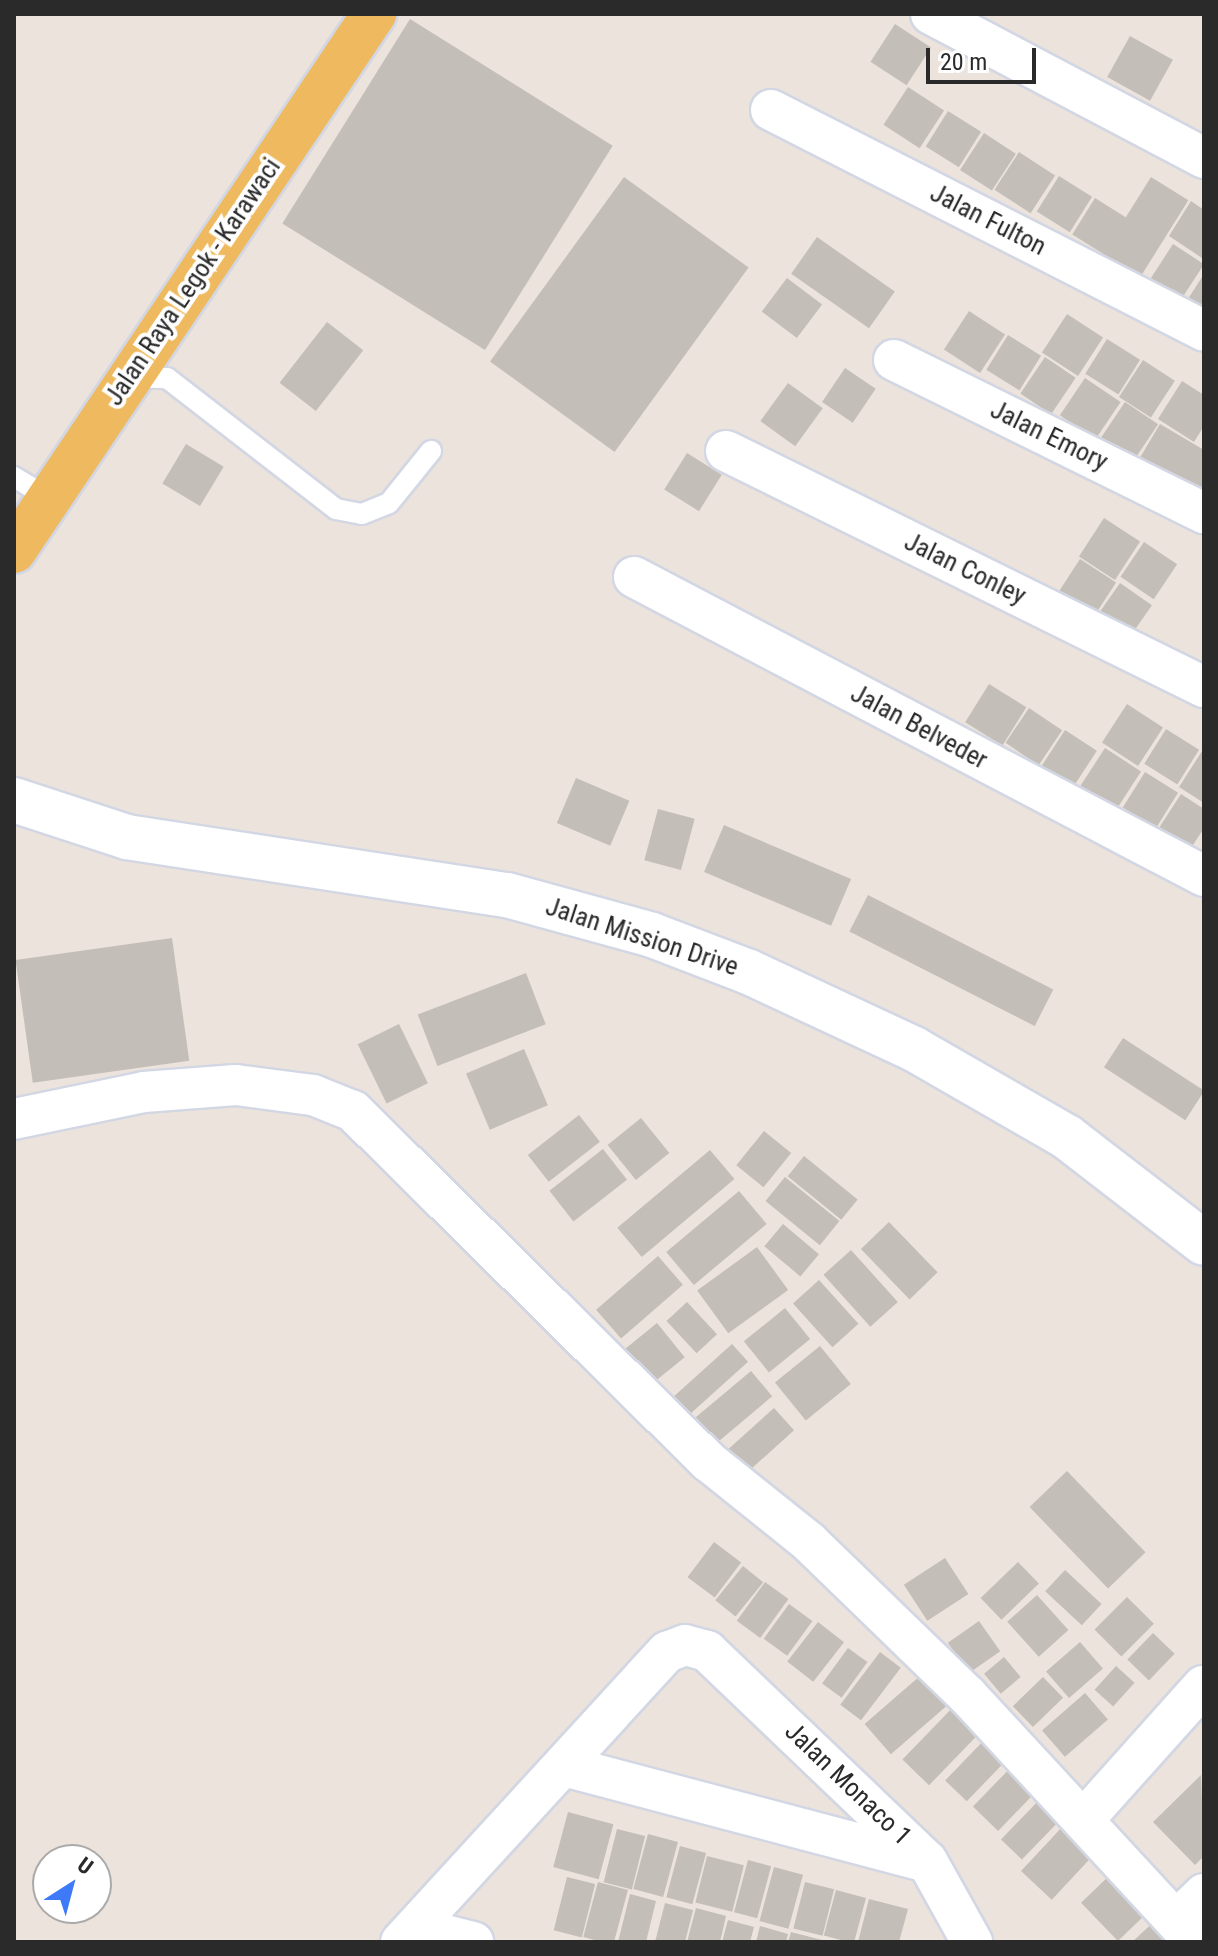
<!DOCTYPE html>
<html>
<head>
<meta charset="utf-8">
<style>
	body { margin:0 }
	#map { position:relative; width:1218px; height:1956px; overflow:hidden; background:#ece3dc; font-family:"Roboto Condensed",sans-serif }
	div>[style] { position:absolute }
	.building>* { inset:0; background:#c4beb8; transform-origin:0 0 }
	.roads { filter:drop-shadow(2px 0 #d2d7e3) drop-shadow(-2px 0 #d2d7e3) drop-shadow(0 2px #d2d7e3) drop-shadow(0 -2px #d2d7e3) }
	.service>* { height:20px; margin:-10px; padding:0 10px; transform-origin:10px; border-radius:10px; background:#fff }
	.minor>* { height:40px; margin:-20px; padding:0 20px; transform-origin:20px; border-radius:20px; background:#fff }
	.tertiary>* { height:44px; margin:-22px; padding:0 22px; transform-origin:22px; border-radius:22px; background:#fff }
	.primary>* { height:44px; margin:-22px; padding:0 22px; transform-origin:22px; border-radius:22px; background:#efba5f }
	span { translate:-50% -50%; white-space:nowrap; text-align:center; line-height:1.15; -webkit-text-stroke:8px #fff; paint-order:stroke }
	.street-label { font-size:26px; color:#2a2a2a }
	.frame { position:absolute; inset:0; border:16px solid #2a2a2a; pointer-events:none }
	.north { position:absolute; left:32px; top:1844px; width:80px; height:80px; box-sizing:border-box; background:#fff; border:2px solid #aaa; border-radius:50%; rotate:36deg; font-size:22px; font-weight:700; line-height:32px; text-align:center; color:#2a2a2a }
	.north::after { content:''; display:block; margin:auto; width:28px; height:36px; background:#3e79f8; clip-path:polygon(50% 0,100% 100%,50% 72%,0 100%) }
	.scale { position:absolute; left:926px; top:48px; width:110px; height:36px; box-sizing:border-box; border:4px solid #2a2a2a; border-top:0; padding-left:10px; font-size:24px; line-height:28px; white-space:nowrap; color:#2a2a2a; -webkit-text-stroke:6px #fff; paint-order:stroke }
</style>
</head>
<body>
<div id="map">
	<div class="building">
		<div style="left:410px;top:19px;width:239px;height:241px;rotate:32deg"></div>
		<div style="left:895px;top:24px;width:43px;height:45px;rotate:33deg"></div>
		<div style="left:1130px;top:36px;width:49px;height:47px;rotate:29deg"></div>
		<div style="left:908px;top:87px;width:43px;height:45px;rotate:33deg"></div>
		<div style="left:948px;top:111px;width:39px;height:42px;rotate:32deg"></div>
		<div style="left:984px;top:133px;width:38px;height:44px;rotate:33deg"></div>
		<div style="left:1019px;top:152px;width:43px;height:45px;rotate:33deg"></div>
		<div style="left:1059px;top:176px;width:39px;height:42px;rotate:32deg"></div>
		<div style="left:624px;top:177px;width:154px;height:228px;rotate:36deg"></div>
		<div style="left:1151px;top:177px;width:44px;height:91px;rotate:32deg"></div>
		<div style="left:1095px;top:198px;width:38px;height:43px;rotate:32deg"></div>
		<div style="clip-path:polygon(1191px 201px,1204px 210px,1202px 258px,1169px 236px)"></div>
		<div style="left:817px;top:237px;width:95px;height:45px;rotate:35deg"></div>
		<div style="left:1173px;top:244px;width:37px;height:41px;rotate:33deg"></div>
		<div style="clip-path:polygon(1204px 274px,1204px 314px,1186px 302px)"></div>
		<div style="left:787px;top:278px;width:44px;height:42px;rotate:37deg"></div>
		<div style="left:969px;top:311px;width:43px;height:46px;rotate:33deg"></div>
		<div style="left:1067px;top:314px;width:43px;height:46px;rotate:33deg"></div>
		<div style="left:327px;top:322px;width:46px;height:77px;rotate:38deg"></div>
		<div style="left:1008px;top:335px;width:39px;height:41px;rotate:32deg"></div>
		<div style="left:1107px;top:339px;width:39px;height:41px;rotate:32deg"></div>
		<div style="left:1045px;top:357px;width:37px;height:44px;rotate:34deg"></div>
		<div style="left:1143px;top:360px;width:38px;height:44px;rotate:33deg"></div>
		<div style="left:845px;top:368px;width:37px;height:41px;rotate:34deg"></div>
		<div style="left:1085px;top:378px;width:43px;height:45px;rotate:34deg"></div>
		<div style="clip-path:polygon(1182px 381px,1204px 395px,1204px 426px,1194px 442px,1158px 419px)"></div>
		<div style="left:788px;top:383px;width:43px;height:47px;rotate:36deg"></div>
		<div style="left:1125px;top:402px;width:40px;height:43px;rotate:34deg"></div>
		<div style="clip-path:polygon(1160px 424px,1204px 450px,1204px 504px,1138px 461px)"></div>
		<div style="left:186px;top:444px;width:44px;height:46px;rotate:31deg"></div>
		<div style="left:687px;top:453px;width:41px;height:43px;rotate:32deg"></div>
		<div style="left:1104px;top:518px;width:43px;height:46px;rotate:33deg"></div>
		<div style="left:1144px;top:542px;width:40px;height:42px;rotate:34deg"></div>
		<div style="left:1080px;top:559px;width:43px;height:46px;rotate:33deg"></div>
		<div style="left:1120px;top:583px;width:39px;height:42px;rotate:35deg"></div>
		<div style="left:989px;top:684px;width:44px;height:45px;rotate:32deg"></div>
		<div style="left:1127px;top:704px;width:43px;height:46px;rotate:33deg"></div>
		<div style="left:1029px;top:708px;width:40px;height:42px;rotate:34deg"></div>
		<div style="left:1166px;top:729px;width:39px;height:41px;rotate:32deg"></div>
		<div style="left:1065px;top:730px;width:38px;height:43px;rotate:33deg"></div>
		<div style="left:1105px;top:748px;width:43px;height:45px;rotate:33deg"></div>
		<div style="clip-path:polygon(1204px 748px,1204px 803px,1179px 787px)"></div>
		<div style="left:1145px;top:772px;width:39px;height:42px;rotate:32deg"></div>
		<div style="left:576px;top:778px;width:58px;height:49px;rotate:23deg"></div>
		<div style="clip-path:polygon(1181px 794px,1204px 809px,1204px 828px,1189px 851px,1157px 831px)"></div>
		<div style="left:658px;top:809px;width:38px;height:53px;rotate:15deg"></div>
		<div style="left:724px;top:825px;width:138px;height:51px;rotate:23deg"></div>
		<div style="left:868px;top:895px;width:208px;height:41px;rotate:27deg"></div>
		<div style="left:172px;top:938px;width:124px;height:158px;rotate:82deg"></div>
		<div style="left:526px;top:973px;width:55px;height:116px;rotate:69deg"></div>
		<div style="left:399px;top:1024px;width:66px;height:46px;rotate:64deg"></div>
		<div style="left:1123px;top:1038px;width:97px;height:35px;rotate:33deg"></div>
		<div style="left:524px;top:1049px;width:61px;height:63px;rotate:67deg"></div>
		<div style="left:579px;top:1115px;width:34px;height:65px;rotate:52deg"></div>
		<div style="left:641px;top:1118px;width:45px;height:43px;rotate:51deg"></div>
		<div style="left:764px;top:1131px;width:35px;height:44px;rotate:39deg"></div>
		<div style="left:603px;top:1149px;width:39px;height:68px;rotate:52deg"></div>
		<div style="left:710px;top:1150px;width:38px;height:121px;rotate:50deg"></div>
		<div style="left:804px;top:1156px;width:69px;height:26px;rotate:39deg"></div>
		<div style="left:785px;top:1177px;width:70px;height:31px;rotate:39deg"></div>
		<div style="left:739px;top:1191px;width:43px;height:95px;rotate:50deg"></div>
		<div style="left:889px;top:1222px;width:70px;height:39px;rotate:46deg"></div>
		<div style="left:783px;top:1224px;width:47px;height:29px;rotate:40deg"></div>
		<div style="left:757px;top:1247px;width:53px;height:74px;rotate:54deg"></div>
		<div style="left:851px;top:1250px;width:70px;height:37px;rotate:48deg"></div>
		<div style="left:658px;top:1256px;width:38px;height:82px;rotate:49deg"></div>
		<div style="left:819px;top:1280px;width:59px;height:35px;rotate:48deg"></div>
		<div style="left:687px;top:1302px;width:44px;height:28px;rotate:47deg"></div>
		<div style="left:785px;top:1308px;width:40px;height:53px;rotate:51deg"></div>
		<div style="left:657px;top:1323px;width:44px;height:44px;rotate:51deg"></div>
		<div style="left:732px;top:1344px;width:24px;height:81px;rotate:48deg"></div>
		<div style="left:820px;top:1346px;width:49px;height:58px;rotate:51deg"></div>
		<div style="left:751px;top:1371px;width:33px;height:76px;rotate:50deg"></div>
		<div style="left:774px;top:1408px;width:30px;height:62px;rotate:48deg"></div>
		<div style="left:1067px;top:1471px;width:113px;height:52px;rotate:46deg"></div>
		<div style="left:714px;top:1542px;width:34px;height:44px;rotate:37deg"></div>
		<div style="left:945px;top:1558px;width:43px;height:49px;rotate:57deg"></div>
		<div style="left:1018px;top:1562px;width:30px;height:52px;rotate:46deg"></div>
		<div style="left:743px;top:1566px;width:26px;height:44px;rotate:39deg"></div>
		<div style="left:1065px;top:1570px;width:50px;height:29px;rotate:43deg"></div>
		<div style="left:765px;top:1582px;width:29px;height:48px;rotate:36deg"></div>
		<div style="left:1037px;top:1595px;width:47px;height:40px;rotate:48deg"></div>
		<div style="left:1127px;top:1597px;width:38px;height:46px;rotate:45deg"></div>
		<div style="left:789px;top:1604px;width:29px;height:43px;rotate:36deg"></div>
		<div style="left:979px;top:1621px;width:37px;height:38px;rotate:55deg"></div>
		<div style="left:818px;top:1622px;width:33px;height:50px;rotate:38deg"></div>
		<div style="left:1153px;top:1633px;width:30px;height:37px;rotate:44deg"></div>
		<div style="left:1080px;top:1642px;width:35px;height:45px;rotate:49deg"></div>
		<div style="left:848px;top:1648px;width:24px;height:44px;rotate:36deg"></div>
		<div style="left:880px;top:1652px;width:26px;height:66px;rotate:37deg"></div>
		<div style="left:1004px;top:1657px;width:26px;height:26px;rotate:50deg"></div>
		<div style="left:1116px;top:1666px;width:25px;height:32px;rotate:42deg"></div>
		<div style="left:928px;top:1669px;width:40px;height:84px;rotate:49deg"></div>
		<div style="left:1043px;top:1677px;width:29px;height:42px;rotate:46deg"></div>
		<div style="left:1085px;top:1693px;width:35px;height:57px;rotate:49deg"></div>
		<div style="left:958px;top:1702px;width:37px;height:80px;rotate:44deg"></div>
		<div style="left:991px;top:1733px;width:30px;height:66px;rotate:44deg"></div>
		<div style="left:1016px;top:1762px;width:35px;height:62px;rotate:44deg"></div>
		<div style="clip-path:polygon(1201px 1775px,1204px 1856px,1195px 1865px,1153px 1822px)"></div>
		<div style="left:1042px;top:1797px;width:29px;height:59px;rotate:44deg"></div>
		<div style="left:568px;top:1812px;width:47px;height:57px;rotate:15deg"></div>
		<div style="left:1064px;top:1825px;width:42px;height:63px;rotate:43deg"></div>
		<div style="left:617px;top:1829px;width:29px;height:55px;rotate:14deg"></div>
		<div style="left:648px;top:1834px;width:31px;height:57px;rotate:15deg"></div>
		<div style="left:680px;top:1846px;width:27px;height:53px;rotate:15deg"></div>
		<div style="left:707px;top:1856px;width:38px;height:48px;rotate:14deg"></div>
		<div style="left:748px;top:1860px;width:24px;height:54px;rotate:15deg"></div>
		<div style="left:774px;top:1867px;width:30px;height:56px;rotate:15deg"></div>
		<div style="left:1112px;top:1873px;width:53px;height:43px;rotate:46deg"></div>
		<div style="left:567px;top:1877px;width:29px;height:55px;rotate:14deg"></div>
		<div style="left:598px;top:1882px;width:31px;height:57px;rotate:15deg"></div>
		<div style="left:805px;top:1882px;width:30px;height:48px;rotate:14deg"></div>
		<div style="left:836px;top:1890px;width:31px;height:47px;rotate:15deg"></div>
		<div style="clip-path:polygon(630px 1894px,656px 1901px,646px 1942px,618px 1942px)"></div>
		<div style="clip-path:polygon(869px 1899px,908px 1909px,899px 1942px,858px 1942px)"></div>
		<div style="clip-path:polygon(665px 1903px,693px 1910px,685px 1942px,655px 1942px)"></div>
		<div style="clip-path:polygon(696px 1908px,726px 1916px,720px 1942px,687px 1942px)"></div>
		<div style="clip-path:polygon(1159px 1917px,1184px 1942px,1132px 1942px)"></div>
		<div style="clip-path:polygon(728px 1920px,754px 1927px,750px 1942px,722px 1942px)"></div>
		<div style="clip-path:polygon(760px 1926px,788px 1934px,786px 1942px,756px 1942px)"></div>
		<div style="clip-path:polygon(791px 1932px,826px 1941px,826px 1942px,788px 1942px)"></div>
	</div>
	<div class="roads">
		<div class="service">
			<div style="left:131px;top:377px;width:36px;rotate:2deg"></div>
			<div style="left:167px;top:378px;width:214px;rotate:37.8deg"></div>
			<div style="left:336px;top:509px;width:26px;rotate:11deg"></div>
			<div style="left:362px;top:514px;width:29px;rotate:-22deg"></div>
			<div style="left:389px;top:503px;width:67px;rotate:-51.1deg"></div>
			<div style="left:14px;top:477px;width:41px;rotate:31deg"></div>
		</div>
		<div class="minor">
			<div style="left:931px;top:14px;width:309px;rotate:27.8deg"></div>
			<div style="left:771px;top:110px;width:486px;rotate:27deg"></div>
			<div style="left:894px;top:360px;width:346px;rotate:26.3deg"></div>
			<div style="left:726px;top:451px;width:533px;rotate:26.28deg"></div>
			<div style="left:634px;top:577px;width:644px;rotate:27.68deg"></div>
			<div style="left:14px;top:1119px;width:133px;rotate:-11.7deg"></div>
			<div style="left:144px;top:1092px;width:92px;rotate:-4.4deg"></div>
			<div style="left:236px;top:1085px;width:78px;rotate:7.4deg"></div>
			<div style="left:313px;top:1095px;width:43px;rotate:21.8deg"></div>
			<div style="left:353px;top:1111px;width:499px;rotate:44.6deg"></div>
			<div style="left:708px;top:1461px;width:129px;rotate:38.7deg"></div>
			<div style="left:809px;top:1542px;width:220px;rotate:44.1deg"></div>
			<div style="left:967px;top:1695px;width:336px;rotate:47.3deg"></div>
			<div style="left:564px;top:1766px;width:372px;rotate:14.8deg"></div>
			<div style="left:1085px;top:1818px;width:177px;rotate:-48.2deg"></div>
			<div style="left:1176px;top:1921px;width:39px;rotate:-44deg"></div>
			<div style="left:417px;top:1928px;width:58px;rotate:14deg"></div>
			<div style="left:401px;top:1942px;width:394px;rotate:-47.5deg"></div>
			<div style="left:667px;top:1652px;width:19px;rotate:-21deg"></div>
			<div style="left:685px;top:1645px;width:23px;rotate:15deg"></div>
			<div style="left:707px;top:1651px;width:304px;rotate:43.7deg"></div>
			<div style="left:927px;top:1861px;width:93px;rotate:60.9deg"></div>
		</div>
		<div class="tertiary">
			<div style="left:14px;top:800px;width:119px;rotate:18.1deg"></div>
			<div style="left:127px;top:837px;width:384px;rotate:8.7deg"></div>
			<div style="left:507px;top:895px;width:150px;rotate:15.4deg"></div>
			<div style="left:652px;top:935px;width:104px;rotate:20.9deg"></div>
			<div style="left:749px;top:972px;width:182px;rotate:25deg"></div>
			<div style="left:914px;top:1049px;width:177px;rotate:29.9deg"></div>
			<div style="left:1067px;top:1137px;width:173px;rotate:37.7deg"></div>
		</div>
		<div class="primary">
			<div style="left:14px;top:551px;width:647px;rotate:-56.16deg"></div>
		</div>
	</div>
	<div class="street-label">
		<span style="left:988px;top:220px;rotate:27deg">Jalan Fulton</span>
		<span style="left:193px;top:282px;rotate:-56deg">Jalan Raya Legok - Karawaci</span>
		<span style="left:1049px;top:436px;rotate:26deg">Jalan Emory</span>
		<span style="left:965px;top:569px;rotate:26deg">Jalan Conley</span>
		<span style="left:919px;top:727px;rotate:28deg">Jalan Belveder</span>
		<span style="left:642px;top:937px;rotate:18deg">Jalan Mission Drive</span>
		<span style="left:848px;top:1784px;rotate:44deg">Jalan Monaco 1</span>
	</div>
	<div class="frame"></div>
	<div class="north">U</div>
	<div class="scale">20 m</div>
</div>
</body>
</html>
